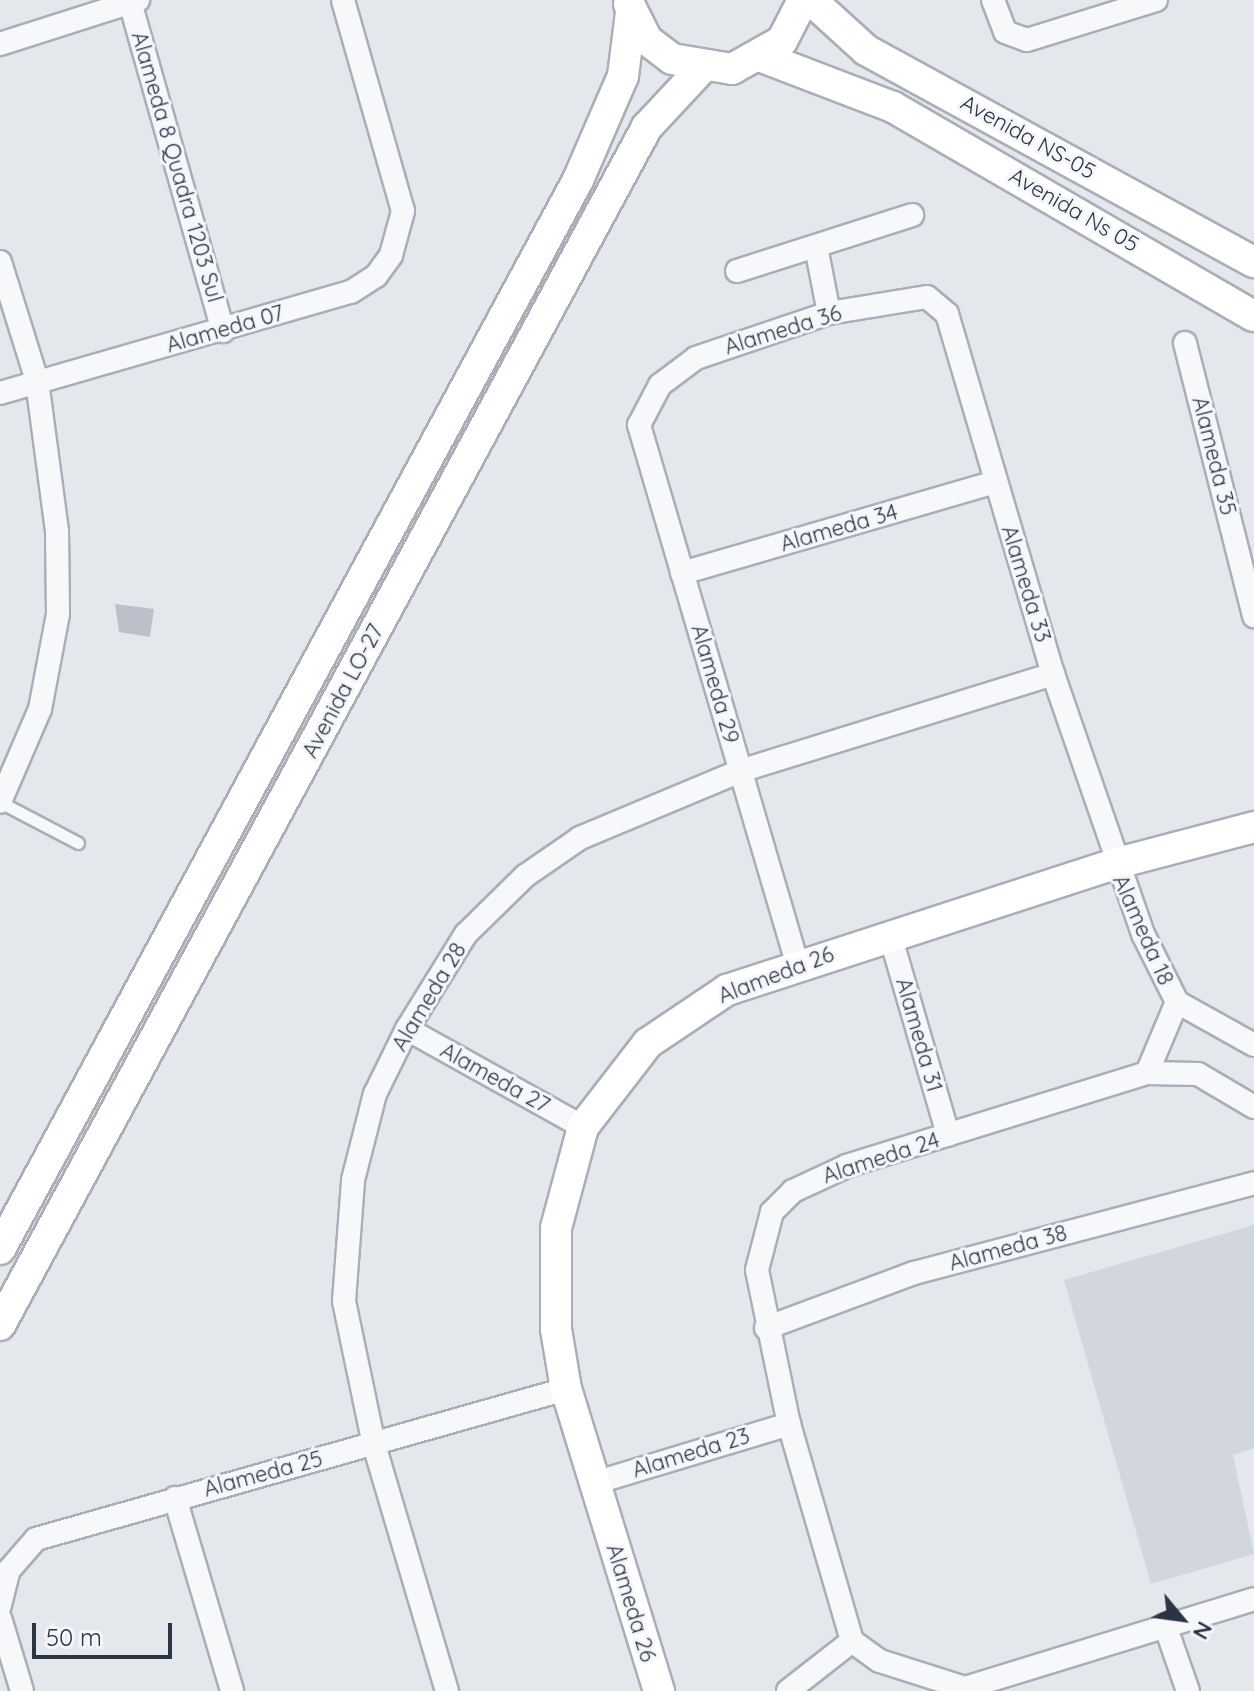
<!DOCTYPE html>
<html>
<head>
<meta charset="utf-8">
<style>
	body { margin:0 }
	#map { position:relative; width:1254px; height:1691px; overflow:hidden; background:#e4e7ec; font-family:Quicksand,sans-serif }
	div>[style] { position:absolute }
	.built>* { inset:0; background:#d2d6de }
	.building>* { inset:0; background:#bbc0ca }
	.roads { filter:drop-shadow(2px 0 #a9aeb7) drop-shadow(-2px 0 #a9aeb7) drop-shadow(0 2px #a9aeb7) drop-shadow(0 -2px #a9aeb7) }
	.lane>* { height:11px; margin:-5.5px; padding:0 5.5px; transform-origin:5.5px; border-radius:5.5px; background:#f7f8fa }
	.street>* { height:22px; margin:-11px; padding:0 11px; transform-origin:11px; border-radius:11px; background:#f7f8fa }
	.secondary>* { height:30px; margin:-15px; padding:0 15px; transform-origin:15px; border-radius:15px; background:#fff }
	span { translate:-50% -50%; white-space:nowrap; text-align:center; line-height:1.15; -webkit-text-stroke:6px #f4f6f9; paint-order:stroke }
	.street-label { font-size:22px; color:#2b3445 }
	.north { position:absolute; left:1142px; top:1579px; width:80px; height:80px; -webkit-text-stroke:6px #f4f6f9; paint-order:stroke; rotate:119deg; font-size:22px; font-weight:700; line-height:32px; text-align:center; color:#2b3445 }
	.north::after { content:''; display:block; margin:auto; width:28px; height:36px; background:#2b3445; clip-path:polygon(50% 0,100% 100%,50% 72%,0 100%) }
	.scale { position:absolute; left:32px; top:1623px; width:140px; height:36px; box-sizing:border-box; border:4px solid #2b3445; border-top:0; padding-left:10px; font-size:24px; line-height:28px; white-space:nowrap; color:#2b3445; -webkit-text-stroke:6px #f4f6f9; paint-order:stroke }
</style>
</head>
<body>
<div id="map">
	<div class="built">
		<div style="clip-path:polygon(1254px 1225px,1254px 1448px,1233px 1455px,1254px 1554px,1151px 1584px,1064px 1280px)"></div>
	</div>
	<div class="building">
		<div style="clip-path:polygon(115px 604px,154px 609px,150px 637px,119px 632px)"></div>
	</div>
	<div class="roads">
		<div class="lane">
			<div style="left:0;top:802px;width:88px;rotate:27.7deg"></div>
		</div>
		<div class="street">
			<div style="left:993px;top:0;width:34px;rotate:69deg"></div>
			<div style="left:1005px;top:32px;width:23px;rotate:20deg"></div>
			<div style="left:1027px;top:40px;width:135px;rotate:-17.2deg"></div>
			<div style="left:130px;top:2px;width:342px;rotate:74.2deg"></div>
			<div style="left:0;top:44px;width:145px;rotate:-17.7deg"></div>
			<div style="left:816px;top:247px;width:67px;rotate:78.9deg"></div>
			<div style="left:0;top:262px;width:125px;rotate:72.7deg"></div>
			<div style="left:37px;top:381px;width:151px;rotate:82.4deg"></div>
			<div style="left:57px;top:531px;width:83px;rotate:89.3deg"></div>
			<div style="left:58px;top:614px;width:97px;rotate:100.7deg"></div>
			<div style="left:40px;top:709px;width:101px;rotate:113.3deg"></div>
			<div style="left:737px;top:271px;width:184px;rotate:-17.7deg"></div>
			<div style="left:1185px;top:343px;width:282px;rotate:75.8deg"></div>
			<div style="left:0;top:393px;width:365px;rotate:-16.1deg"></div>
			<div style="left:351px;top:292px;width:30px;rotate:-33deg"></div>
			<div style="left:376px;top:276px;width:26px;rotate:-54deg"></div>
			<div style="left:391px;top:255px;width:46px;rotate:-74.7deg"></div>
			<div style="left:403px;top:211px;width:219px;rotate:-105.9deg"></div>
			<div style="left:682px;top:573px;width:326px;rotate:-16.2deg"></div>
			<div style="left:890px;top:935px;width:208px;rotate:73.8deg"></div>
			<div style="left:797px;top:963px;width:561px;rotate:-106.37deg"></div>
			<div style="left:639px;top:425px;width:45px;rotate:-62.3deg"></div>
			<div style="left:660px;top:385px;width:45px;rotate:-36.9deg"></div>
			<div style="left:696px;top:358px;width:140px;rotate:-18.7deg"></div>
			<div style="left:829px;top:313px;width:99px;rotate:-9.3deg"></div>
			<div style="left:927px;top:297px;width:26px;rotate:40deg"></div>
			<div style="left:947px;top:314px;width:375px;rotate:73.6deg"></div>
			<div style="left:1053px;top:674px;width:275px;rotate:70.9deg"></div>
			<div style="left:1143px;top:934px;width:76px;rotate:63.4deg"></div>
			<div style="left:1177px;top:1002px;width:88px;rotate:29.2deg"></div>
			<div style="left:407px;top:1029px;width:201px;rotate:29.1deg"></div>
			<div style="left:1147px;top:1073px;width:77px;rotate:-67.1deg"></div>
			<div style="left:1254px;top:1107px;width:65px;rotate:-149.5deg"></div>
			<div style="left:1198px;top:1074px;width:51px;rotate:-178.9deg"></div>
			<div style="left:1147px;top:1073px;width:314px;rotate:162.8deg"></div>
			<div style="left:847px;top:1166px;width:60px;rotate:155.2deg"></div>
			<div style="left:793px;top:1191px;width:30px;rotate:135deg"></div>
			<div style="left:772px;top:1212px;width:60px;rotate:104.5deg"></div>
			<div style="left:757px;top:1270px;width:157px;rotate:78.3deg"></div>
			<div style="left:789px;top:1424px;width:226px;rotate:73.8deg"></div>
			<div style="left:852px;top:1641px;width:34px;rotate:36deg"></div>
			<div style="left:880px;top:1661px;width:89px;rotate:17.6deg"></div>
			<div style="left:965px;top:1688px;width:302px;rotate:-17.1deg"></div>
			<div style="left:766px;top:1328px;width:158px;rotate:-20.4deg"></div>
			<div style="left:914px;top:1273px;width:352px;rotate:-14.8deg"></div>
			<div style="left:594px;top:1483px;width:204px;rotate:-16.8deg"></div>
			<div style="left:175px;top:1498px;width:201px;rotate:73.5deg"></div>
			<div style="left:0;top:1605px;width:36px;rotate:-76deg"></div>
			<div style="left:9px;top:1570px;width:41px;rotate:-48.9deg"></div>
			<div style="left:36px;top:1539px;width:551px;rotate:-15.8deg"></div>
			<div style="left:0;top:1618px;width:76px;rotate:73.2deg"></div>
			<div style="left:1165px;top:1625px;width:70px;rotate:70.8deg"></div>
			<div style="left:447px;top:1691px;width:257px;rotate:-106.5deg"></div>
			<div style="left:374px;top:1445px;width:147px;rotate:-101.8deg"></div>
			<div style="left:344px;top:1301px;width:121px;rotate:-85.7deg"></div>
			<div style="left:353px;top:1180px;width:89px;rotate:-75.7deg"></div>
			<div style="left:375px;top:1094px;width:72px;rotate:-63.8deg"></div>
			<div style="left:407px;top:1029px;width:112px;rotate:-58.2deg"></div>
			<div style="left:466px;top:934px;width:83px;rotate:-44.5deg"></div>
			<div style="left:525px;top:876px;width:67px;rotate:-34.6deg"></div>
			<div style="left:580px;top:838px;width:173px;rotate:-22.7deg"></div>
			<div style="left:740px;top:771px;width:328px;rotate:-17.2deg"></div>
			<div style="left:788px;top:1691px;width:81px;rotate:-38deg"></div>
		</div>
		<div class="secondary">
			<div style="left:811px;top:0;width:74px;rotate:42.3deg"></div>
			<div style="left:866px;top:50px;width:442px;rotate:28.7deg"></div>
			<div style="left:629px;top:4px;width:40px;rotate:63.4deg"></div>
			<div style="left:647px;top:40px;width:31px;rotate:37deg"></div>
			<div style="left:672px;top:59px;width:61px;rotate:9.5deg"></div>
			<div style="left:732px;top:69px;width:57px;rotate:-29.2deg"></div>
			<div style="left:782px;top:41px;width:46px;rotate:-62.9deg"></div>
			<div style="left:762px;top:57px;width:140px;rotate:20.9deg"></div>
			<div style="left:893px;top:107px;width:417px;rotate:30.1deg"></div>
			<div style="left:0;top:1249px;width:1215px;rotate:-61.6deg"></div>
			<div style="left:578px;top:180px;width:113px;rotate:-66.6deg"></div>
			<div style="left:623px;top:76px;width:64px;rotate:-82.8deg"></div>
			<div style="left:0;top:1325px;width:1362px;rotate:-61.63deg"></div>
			<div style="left:647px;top:127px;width:79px;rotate:-47deg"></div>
			<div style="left:659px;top:1691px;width:316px;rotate:-107.1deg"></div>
			<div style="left:566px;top:1389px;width:61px;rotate:-99.5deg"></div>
			<div style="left:556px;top:1329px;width:101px;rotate:-90deg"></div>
			<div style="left:556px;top:1228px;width:105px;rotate:-75deg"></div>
			<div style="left:583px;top:1127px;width:106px;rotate:-52.3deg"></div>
			<div style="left:648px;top:1043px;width:95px;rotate:-33.9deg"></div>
			<div style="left:727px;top:990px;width:407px;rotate:-18deg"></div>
			<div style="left:1114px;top:864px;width:145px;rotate:-14.8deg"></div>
		</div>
	</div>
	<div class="street-label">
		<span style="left:1028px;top:137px;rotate:29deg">Avenida NS-05</span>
		<span style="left:177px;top:167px;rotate:74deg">Alameda 8 Quadra 1203 Sul</span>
		<span style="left:1074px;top:210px;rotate:30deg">Avenida Ns 05</span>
		<span style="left:225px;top:329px;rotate:-16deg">Alameda 07</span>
		<span style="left:783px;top:330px;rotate:-17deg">Alameda 36</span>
		<span style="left:1214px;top:456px;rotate:76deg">Alameda 35</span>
		<span style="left:839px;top:528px;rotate:-16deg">Alameda 34</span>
		<span style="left:1026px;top:584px;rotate:73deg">Alameda 33</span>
		<span style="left:715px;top:684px;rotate:74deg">Alameda 29</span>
		<span style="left:343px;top:691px;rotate:-62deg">Avenida LO-27</span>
		<span style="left:1143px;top:930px;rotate:66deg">Alameda 18</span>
		<span style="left:776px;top:975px;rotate:-21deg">Alameda 26</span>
		<span style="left:429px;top:997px;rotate:-59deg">Alameda 28</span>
		<span style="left:919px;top:1035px;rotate:74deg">Alameda 31</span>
		<span style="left:495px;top:1078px;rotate:29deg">Alameda 27</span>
		<span style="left:881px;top:1158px;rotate:-18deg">Alameda 24</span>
		<span style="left:1008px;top:1248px;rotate:-15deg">Alameda 38</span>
		<span style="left:691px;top:1453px;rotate:-17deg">Alameda 23</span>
		<span style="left:263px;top:1474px;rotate:-15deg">Alameda 25</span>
		<span style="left:631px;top:1603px;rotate:73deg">Alameda 26</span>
	</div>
	<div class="north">N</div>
	<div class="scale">50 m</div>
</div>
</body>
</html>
